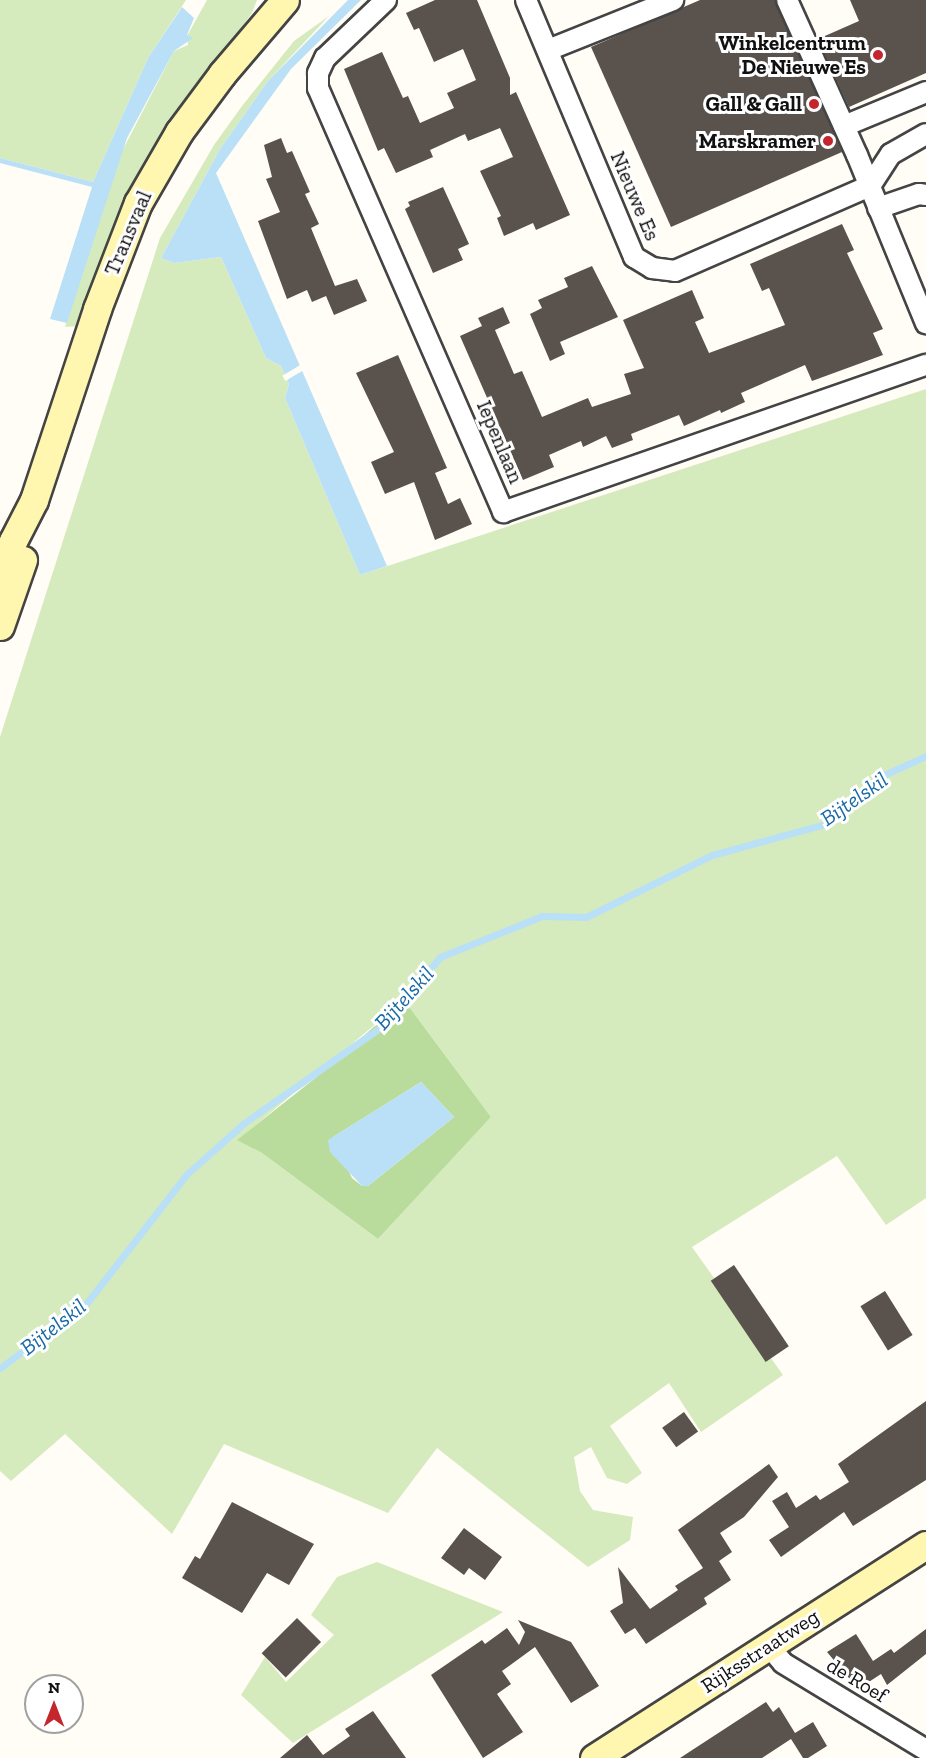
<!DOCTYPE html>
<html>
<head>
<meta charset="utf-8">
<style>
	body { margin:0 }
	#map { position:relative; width:926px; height:1758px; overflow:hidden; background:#fffdf5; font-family:"Zilla Slab",serif }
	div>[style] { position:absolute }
	.green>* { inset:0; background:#d5ebbd }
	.forest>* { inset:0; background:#b9dc9c }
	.water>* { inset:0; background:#b9e0f7 }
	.pier>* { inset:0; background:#fffdf5; transform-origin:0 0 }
	.stream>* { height:7px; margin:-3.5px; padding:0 3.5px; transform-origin:3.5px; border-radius:3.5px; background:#b9e0f7 }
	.building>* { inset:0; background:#5a524d; transform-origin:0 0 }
	.roads { filter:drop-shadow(2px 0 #444) drop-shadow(-2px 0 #444) drop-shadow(0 2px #444) drop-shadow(0 -2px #444) }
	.street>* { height:20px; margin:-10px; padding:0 10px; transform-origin:10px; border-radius:10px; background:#fff }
	.secondary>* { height:27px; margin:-13.5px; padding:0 13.5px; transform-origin:13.5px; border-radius:13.5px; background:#fff6b0 }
	.dots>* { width:16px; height:16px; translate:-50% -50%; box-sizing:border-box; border:3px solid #fff; border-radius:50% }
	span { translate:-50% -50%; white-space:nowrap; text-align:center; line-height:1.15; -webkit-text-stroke:6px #fff; paint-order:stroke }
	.poi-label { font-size:21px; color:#111; font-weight:700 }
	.right { translate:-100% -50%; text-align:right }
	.street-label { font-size:21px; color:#111 }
	.water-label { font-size:22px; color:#1768a6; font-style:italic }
	.north { position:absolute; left:24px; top:1674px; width:60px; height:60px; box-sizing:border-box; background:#fff; border:2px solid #a0a0a0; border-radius:50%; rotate:0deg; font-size:16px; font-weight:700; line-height:24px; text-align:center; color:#111 }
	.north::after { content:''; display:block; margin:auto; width:21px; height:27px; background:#c4262e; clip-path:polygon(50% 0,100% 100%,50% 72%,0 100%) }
</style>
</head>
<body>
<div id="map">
	<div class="green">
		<div style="clip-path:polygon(0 0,186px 0,148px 58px,93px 182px,0 158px)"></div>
		<div style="clip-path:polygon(207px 0,257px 0,252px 13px,204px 80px,80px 326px,65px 327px,117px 161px,174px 51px,188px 45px,187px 36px)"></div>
		<div style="clip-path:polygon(evenodd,329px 16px,268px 81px,220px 149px,161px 258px,174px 263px,221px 257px,266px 358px,281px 366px,289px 384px,285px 398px,360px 575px,926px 389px,926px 1198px,886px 1225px,837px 1156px,692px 1247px,783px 1375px,701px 1432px,669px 1383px,610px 1426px,642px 1473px,627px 1484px,607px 1478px,591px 1447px,574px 1457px,580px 1491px,593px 1510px,633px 1517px,630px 1540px,588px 1567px,437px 1448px,388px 1513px,224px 1444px,172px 1534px,65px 1434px,11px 1481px,0 1471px,0 737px,160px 238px,214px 145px,242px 106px,294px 41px,329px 16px,404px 1000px,491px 1117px,378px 1239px,262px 1153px,238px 1140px,404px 1000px)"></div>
		<div style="clip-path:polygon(377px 1562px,503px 1612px,293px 1743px,241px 1695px,265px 1657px,286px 1682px,334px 1635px,311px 1615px,337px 1577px)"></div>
	</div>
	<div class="forest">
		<div style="clip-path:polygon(evenodd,404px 1000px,491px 1117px,378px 1239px,262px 1153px,237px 1140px,323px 1072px,404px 1000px,421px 1082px,454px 1117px,368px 1186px,362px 1186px,352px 1178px,333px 1137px,421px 1082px)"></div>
	</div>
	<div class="water">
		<div style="clip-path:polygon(348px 0,361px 0,291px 69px,216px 173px,387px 566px,360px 575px,285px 398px,289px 384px,281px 366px,266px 358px,221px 257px,174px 263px,161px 258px,220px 149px,268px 81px)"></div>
		<div style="clip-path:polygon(182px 7px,194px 18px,187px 35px,193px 38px,174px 51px,127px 138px,67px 323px,50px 319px,92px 187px,0 163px,0 158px,93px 182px,148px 58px)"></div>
		<div style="clip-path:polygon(421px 1082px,454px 1117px,368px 1186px,362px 1186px,330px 1152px,328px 1140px)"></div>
	</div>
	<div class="pier">
		<div style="left:302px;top:364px;width:6px;height:23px;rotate:59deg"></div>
	</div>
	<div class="stream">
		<div style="left:0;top:1368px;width:107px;rotate:-36.7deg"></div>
		<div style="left:86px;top:1304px;width:165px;rotate:-52.2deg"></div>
		<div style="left:187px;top:1174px;width:76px;rotate:-41.8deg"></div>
		<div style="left:244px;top:1123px;width:171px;rotate:-35deg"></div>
		<div style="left:384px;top:1025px;width:88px;rotate:-50.5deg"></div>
		<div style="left:440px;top:957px;width:110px;rotate:-21.9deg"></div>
		<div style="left:542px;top:916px;width:44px;rotate:1.3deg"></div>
		<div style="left:586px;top:917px;width:140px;rotate:-26.2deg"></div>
		<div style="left:712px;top:855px;width:117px;rotate:-15.3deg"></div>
		<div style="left:825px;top:824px;width:69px;rotate:-41.5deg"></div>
		<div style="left:877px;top:778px;width:54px;rotate:-24.2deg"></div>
	</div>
	<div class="building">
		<div style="clip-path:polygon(435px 0,477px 0,510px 78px,510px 95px,516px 92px,570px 215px,536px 230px,533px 223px,504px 236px,497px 218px,501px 216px,480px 171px,513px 157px,500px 128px,468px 141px,465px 134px,430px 150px,433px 157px,396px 173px,384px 148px,378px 151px,344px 69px,382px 52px,403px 98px,408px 96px,420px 123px,454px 108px,447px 93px,476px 80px,463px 49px,434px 62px,419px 28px,414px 30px,406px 13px)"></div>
		<div style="clip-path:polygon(700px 0,775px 0,842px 152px,671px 227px,591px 47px)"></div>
		<div style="clip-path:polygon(850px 0,926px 0,926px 73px,849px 107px,818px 39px,859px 21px)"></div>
		<div style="clip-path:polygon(281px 138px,287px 153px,292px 151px,310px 192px,305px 194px,319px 224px,311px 228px,335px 286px,357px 279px,367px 301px,334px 315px,326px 296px,312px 302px,307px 290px,287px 299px,258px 221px,280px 212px,266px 179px,272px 177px,264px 145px)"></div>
		<div style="clip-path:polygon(443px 187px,469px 244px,458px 249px,463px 260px,433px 273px,405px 209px,410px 206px,408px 202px)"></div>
		<div style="clip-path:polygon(842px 224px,854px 250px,847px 253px,883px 329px,873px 333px,883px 355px,812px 381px,805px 365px,741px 393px,745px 402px,721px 413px,720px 410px,684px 426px,679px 415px,631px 434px,633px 440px,612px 448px,606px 436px,583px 447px,581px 441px,549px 455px,554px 467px,523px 480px,460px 336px,482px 326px,478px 318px,503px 307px,510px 323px,495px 330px,514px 374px,522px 371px,542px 417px,588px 398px,592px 407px,631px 394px,624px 374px,644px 368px,623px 320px,692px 290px,704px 318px,695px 322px,709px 353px,785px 325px,769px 288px,762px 291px,750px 264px)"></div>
		<div style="clip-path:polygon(592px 266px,618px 317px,560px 342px,565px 354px,550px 361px,530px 314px,542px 308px,538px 300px,568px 287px,564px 278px)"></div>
		<div style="clip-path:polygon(398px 355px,447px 468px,435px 473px,448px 504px,460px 498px,472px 524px,435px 540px,414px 482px,385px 494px,371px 462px,394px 452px,356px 373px)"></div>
		<div style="left:734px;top:1265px;width:98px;height:28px;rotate:56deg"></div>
		<div style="left:885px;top:1291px;width:52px;height:29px;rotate:58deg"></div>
		<div style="clip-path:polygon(926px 1401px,926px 1480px,853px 1526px,844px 1512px,781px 1557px,769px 1540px,789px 1527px,772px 1501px,787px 1492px,796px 1508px,816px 1495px,820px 1500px,849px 1482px,838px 1464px)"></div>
		<div style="left:684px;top:1412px;width:24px;height:27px;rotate:54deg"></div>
		<div style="clip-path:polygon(769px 1464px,778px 1477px,744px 1517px,720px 1533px,732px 1552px,719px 1561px,731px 1580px,704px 1598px,707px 1604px,646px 1644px,635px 1628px,625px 1634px,610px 1611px,623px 1603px,618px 1567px,650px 1609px,678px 1590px,675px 1586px,703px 1568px,678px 1530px)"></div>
		<div style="clip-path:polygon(232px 1502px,314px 1544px,289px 1585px,267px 1573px,242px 1613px,182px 1578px,195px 1556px,200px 1559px)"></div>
		<div style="clip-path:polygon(464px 1528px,502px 1557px,485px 1580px,469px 1568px,464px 1575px,441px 1558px)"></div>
		<div style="left:297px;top:1618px;width:34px;height:50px;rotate:45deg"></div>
		<div style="clip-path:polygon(518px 1620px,571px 1642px,599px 1686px,571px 1703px,535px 1647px,502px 1671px,511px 1684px,497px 1694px,523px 1732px,483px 1758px,431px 1675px,482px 1640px,485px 1644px,507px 1628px,519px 1645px,525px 1632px)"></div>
		<div style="clip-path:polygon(926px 1629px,926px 1654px,887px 1685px,881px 1674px,858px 1689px,827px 1652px,856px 1634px,873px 1661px,891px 1649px,894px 1653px)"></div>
		<div style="clip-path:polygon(766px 1702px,773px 1712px,779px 1707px,795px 1733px,813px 1722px,827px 1746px,808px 1758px,803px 1758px,791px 1739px,762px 1758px,680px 1758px)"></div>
		<div style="clip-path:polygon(373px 1711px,406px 1758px,280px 1758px,307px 1735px,323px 1755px,350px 1736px,345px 1729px)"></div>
	</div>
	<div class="roads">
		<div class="street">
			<div style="left:386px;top:0;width:84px;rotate:136.4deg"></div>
			<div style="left:325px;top:58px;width:17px;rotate:115deg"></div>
			<div style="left:318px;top:73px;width:15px;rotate:90deg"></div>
			<div style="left:318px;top:88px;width:463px;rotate:66.4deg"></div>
			<div style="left:503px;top:512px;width:448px;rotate:-19.2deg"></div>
			<div style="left:526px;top:0;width:279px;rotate:67.2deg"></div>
			<div style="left:634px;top:257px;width:21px;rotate:31deg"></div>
			<div style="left:652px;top:268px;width:23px;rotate:7deg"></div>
			<div style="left:675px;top:271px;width:213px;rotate:-23.6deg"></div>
			<div style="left:870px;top:186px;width:38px;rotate:-57deg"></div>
			<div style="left:891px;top:154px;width:40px;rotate:-29.7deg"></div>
			<div style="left:787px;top:0;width:170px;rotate:65.7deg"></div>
			<div style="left:857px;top:155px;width:182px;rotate:67.7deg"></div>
			<div style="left:548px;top:50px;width:135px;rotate:-21.8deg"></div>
			<div style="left:844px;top:126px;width:89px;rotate:-22.5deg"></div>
			<div style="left:878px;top:208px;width:43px;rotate:-18.9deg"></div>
			<div style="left:919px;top:194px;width:7px;rotate:8deg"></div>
			<div style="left:768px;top:1645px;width:23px;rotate:50deg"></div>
			<div style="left:783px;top:1663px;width:167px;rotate:31.3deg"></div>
		</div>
		<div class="secondary">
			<div style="left:0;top:580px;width:41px;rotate:-71.6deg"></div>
			<div style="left:13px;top:541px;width:46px;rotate:-62.9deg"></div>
			<div style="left:34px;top:500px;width:201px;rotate:-71.7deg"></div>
			<div style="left:97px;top:309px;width:114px;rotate:-68.9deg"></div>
			<div style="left:138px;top:203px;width:82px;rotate:-60deg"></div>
			<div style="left:179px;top:132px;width:72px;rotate:-53.4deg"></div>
			<div style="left:222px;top:74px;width:97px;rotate:-49.6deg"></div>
			<div style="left:0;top:626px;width:70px;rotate:-70.8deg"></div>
			<div style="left:594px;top:1758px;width:394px;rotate:-32.7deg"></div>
		</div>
	</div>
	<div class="dots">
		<div style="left:878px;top:55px;background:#c4262e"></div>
		<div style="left:814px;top:104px;background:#c4262e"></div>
		<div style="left:828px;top:141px;background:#c4262e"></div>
	</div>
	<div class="poi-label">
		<span class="right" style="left:866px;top:55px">Winkelcentrum<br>De Nieuwe Es</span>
		<span class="right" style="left:802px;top:104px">Gall &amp; Gall</span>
		<span class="right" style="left:816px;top:141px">Marskramer</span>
	</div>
	<div class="street-label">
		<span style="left:635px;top:196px;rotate:67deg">Nieuwe Es</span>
		<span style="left:128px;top:233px;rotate:-67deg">Transvaal</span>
		<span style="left:500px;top:442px;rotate:67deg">Iepenlaan</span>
		<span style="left:760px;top:1651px;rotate:-33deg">Rijksstraatweg</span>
		<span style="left:857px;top:1680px;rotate:31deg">de Roef</span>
	</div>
	<div class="water-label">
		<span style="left:854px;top:799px;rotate:-35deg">Bijtelskil</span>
		<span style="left:404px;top:998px;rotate:-48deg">Bijtelskil</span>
		<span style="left:53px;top:1327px;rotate:-38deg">Bijtelskil</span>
	</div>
	<div class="north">N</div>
</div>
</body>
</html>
